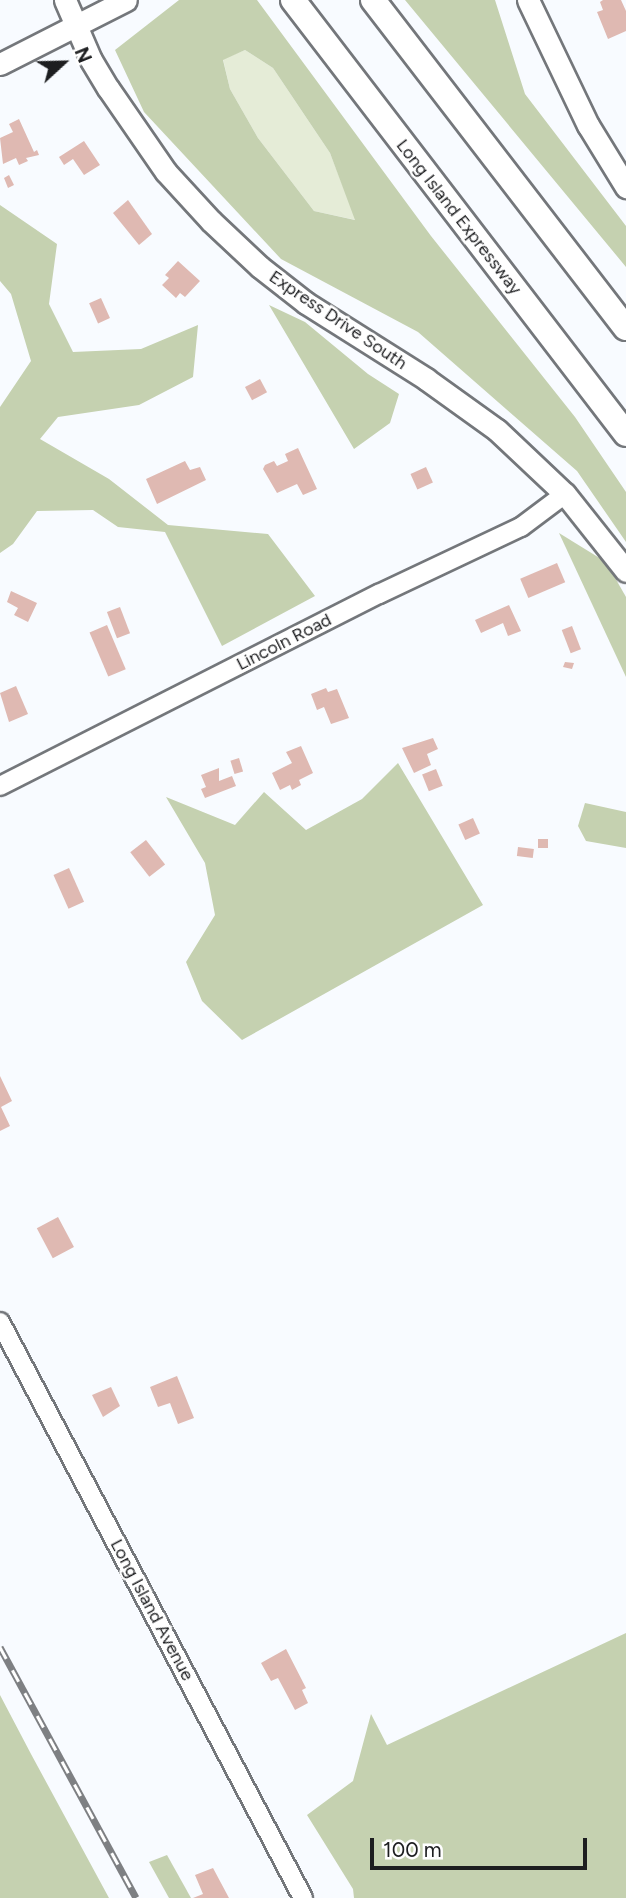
<!DOCTYPE html>
<html>
<head>
<meta charset="utf-8">
<style>
	body { margin:0 }
	#map { position:relative; width:626px; height:1898px; overflow:hidden; background:#f8fbff; font-family:Figtree,sans-serif }
	div>[style] { position:absolute }
	.green>* { inset:0; background:#e5ecd7 }
	.forest>* { inset:0; background:#c5d1b0 }
	.building>* { inset:0; background:#dfb9b2; transform-origin:0 0 }
	.roads { filter:drop-shadow(2px 0 #74777b) drop-shadow(-2px 0 #74777b) drop-shadow(0 2px #74777b) drop-shadow(0 -2px #74777b) }
	.minor>* { height:18px; margin:-9px; padding:0 9px; transform-origin:9px; border-radius:9px; background:#fff }
	.major>* { height:21px; margin:-10.5px; padding:0 10.5px; transform-origin:10.5px; border-radius:10.5px; background:#fff }
	.highway>* { height:24px; margin:-12px; padding:0 12px; transform-origin:12px; border-radius:12px; background:#fff }
	.rail>* { height:7px; margin-top:-3.5px; transform-origin:0; background:repeating-linear-gradient(90deg,#fff 0 13px,#7e8083 0 26px); box-sizing:border-box; border-block:2px solid #7e8083 }
	span { translate:-50% -50%; white-space:nowrap; text-align:center; line-height:1.15; -webkit-text-stroke:5px #fff; paint-order:stroke }
	.street-label { font-size:18px; color:#1d1e20 }
	.north { position:absolute; left:28px; top:28px; width:70px; height:70px; -webkit-text-stroke:5px #fff; paint-order:stroke; rotate:68deg; font-size:19px; font-weight:700; line-height:28px; text-align:center; color:#1d1e20 }
	.north::after { content:''; display:block; margin:auto; width:24px; height:32px; background:#1d1e20; clip-path:polygon(50% 0,100% 100%,50% 72%,0 100%) }
	.scale { position:absolute; left:370px; top:1838px; width:217px; height:32px; box-sizing:border-box; border:4px solid #1d1e20; border-top:0; padding-left:9px; font-size:21px; line-height:24px; white-space:nowrap; color:#1d1e20; -webkit-text-stroke:5px #fff; paint-order:stroke }
</style>
</head>
<body>
<div id="map">
	<div class="green">
		<div style="clip-path:polygon(245px 50px,273px 68px,330px 153px,356px 220px,314px 211px,258px 138px,230px 89px,223px 59px)"></div>
	</div>
	<div class="forest">
		<div style="clip-path:polygon(evenodd,179px 0,257px 0,431px 236px,575px 417px,626px 492px,626px 542px,577px 471px,418px 332px,281px 259px,144px 112px,115px 50px,179px 0,245px 50px,273px 68px,330px 153px,355px 220px,314px 211px,258px 138px,230px 89px,223px 60px,245px 50px)"></div>
		<div style="clip-path:polygon(405px 0,495px 0,525px 94px,626px 226px,626px 267px)"></div>
		<div style="clip-path:polygon(0 205px,57px 244px,49px 304px,73px 352px,141px 349px,198px 325px,193px 377px,139px 405px,58px 417px,40px 439px,109px 479px,168px 525px,268px 534px,315px 596px,222px 646px,165px 532px,118px 527px,93px 510px,37px 511px,13px 544px,0 553px,0 407px,31px 361px,11px 294px,0 281px)"></div>
		<div style="clip-path:polygon(269px 305px,305px 322px,368px 374px,399px 394px,390px 423px,354px 449px)"></div>
		<div style="clip-path:polygon(559px 533px,606px 562px,626px 597px,626px 677px)"></div>
		<div style="clip-path:polygon(398px 763px,483px 905px,242px 1040px,202px 1001px,186px 962px,215px 915px,205px 863px,166px 797px,235px 825px,264px 792px,306px 830px,362px 799px)"></div>
		<div style="clip-path:polygon(585px 803px,626px 812px,626px 848px,586px 841px,578px 826px)"></div>
		<div style="clip-path:polygon(626px 1633px,626px 1898px,354px 1898px,353px 1889px,307px 1815px,353px 1781px,371px 1714px,387px 1745px)"></div>
		<div style="clip-path:polygon(0 1695px,31px 1754px,109px 1898px,0 1898px)"></div>
		<div style="clip-path:polygon(167px 1855px,191px 1898px,169px 1898px,149px 1862px)"></div>
	</div>
	<div class="building">
		<div style="clip-path:polygon(603px 0,621px 0,626px 11px,626px 31px,608px 39px,597px 12px,603px 10px,600px 2px)"></div>
		<div style="clip-path:polygon(19px 119px,34px 152px,37px 150px,39px 155px,26px 158px,28px 161px,19px 165px,16px 158px,3px 164px,0 138px,13px 132px,9px 124px)"></div>
		<div style="clip-path:polygon(84px 141px,100px 165px,84px 175px,73px 159px,64px 165px,59px 157px)"></div>
		<div style="clip-path:polygon(9px 175px,14px 185px,8px 188px,4px 178px)"></div>
		<div style="clip-path:polygon(128px 200px,152px 234px,139px 245px,113px 213px)"></div>
		<div style="clip-path:polygon(178px 261px,200px 281px,185px 297px,180px 293px,176px 298px,162px 285px,169px 278px,165px 275px)"></div>
		<div style="left:101px;top:298px;width:22px;height:13px;rotate:66deg"></div>
		<div style="left:260px;top:379px;width:15px;height:17px;rotate:62deg"></div>
		<div style="clip-path:polygon(298px 448px,317px 489px,303px 495px,297px 484px,277px 493px,263px 469px,265px 465px,274px 461px,277px 466px,288px 461px,285px 454px)"></div>
		<div style="clip-path:polygon(185px 461px,190px 470px,200px 467px,206px 480px,157px 504px,146px 479px)"></div>
		<div style="left:426px;top:467px;width:17px;height:17px;rotate:66deg"></div>
		<div style="left:557px;top:563px;width:21px;height:40px;rotate:67deg"></div>
		<div style="clip-path:polygon(11px 591px,37px 603px,28px 622px,14px 615px,18px 608px,7px 602px)"></div>
		<div style="clip-path:polygon(509px 605px,521px 631px,508px 636px,503px 623px,481px 633px,475px 620px)"></div>
		<div style="left:120px;top:607px;width:28px;height:14px;rotate:69deg"></div>
		<div style="left:107px;top:625px;width:48px;height:19px;rotate:67deg"></div>
		<div style="left:572px;top:626px;width:25px;height:11px;rotate:69deg"></div>
		<div style="clip-path:polygon(565px 662px,574px 663px,572px 669px,563px 667px)"></div>
		<div style="clip-path:polygon(16px 686px,28px 714px,9px 722px,0 693px)"></div>
		<div style="clip-path:polygon(326px 688px,328px 692px,337px 689px,349px 718px,331px 724px,324px 707px,317px 710px,311px 694px)"></div>
		<div style="clip-path:polygon(433px 738px,438px 749px,427px 754px,431px 765px,414px 773px,402px 748px)"></div>
		<div style="clip-path:polygon(301px 746px,313px 773px,299px 780px,301px 785px,292px 790px,290px 785px,280px 790px,272px 773px,292px 763px,286px 752px)"></div>
		<div style="left:239px;top:758px;width:14px;height:9px;rotate:73deg"></div>
		<div style="clip-path:polygon(219px 768px,219px 781px,232px 776px,236px 786px,205px 798px,201px 789px,206px 787px,201px 775px)"></div>
		<div style="left:436px;top:769px;width:18px;height:15px;rotate:68deg"></div>
		<div style="left:473px;top:818px;width:17px;height:16px;rotate:66deg"></div>
		<div style="left:538px;top:839px;width:10px;height:9px"></div>
		<div style="left:146px;top:840px;width:31px;height:20px;rotate:52deg"></div>
		<div style="left:518px;top:847px;width:16px;height:9px;rotate:7deg"></div>
		<div style="left:69px;top:868px;width:37px;height:17px;rotate:66deg"></div>
		<div style="clip-path:polygon(0 1076px,12px 1101px,1px 1107px,10px 1126px,0 1131px)"></div>
		<div style="left:58px;top:1217px;width:34px;height:24px;rotate:62deg"></div>
		<div style="clip-path:polygon(177px 1376px,194px 1418px,178px 1424px,170px 1403px,158px 1407px,150px 1387px)"></div>
		<div style="clip-path:polygon(111px 1387px,120px 1406px,103px 1417px,92px 1395px)"></div>
		<div style="clip-path:polygon(286px 1649px,306px 1688px,302px 1690px,308px 1703px,295px 1710px,278px 1678px,271px 1681px,261px 1663px)"></div>
		<div style="clip-path:polygon(213px 1868px,229px 1898px,193px 1898px,203px 1894px,195px 1875px)"></div>
	</div>
	<div class="roads">
		<div class="minor">
			<div style="left:0;top:786px;width:425px;rotate:-26.9deg"></div>
			<div style="left:379px;top:594px;width:157px;rotate:-25.3deg"></div>
			<div style="left:521px;top:527px;width:55px;rotate:-36.9deg"></div>
			<div style="left:0;top:1322px;width:651px;rotate:62.25deg"></div>
		</div>
		<div class="major">
			<div style="left:65px;top:0;width:65px;rotate:66.6deg"></div>
			<div style="left:91px;top:60px;width:33px;rotate:59deg"></div>
			<div style="left:108px;top:88px;width:102px;rotate:55.4deg"></div>
			<div style="left:166px;top:172px;width:67px;rotate:47.4deg"></div>
			<div style="left:211px;top:221px;width:67px;rotate:43.2deg"></div>
			<div style="left:260px;top:267px;width:58px;rotate:38deg"></div>
			<div style="left:306px;top:303px;width:142px;rotate:32.3deg"></div>
			<div style="left:426px;top:379px;width:87px;rotate:35.7deg"></div>
			<div style="left:497px;top:430px;width:93px;rotate:43.3deg"></div>
			<div style="left:565px;top:494px;width:98px;rotate:51.6deg"></div>
			<div style="left:528px;top:0;width:139px;rotate:64.4deg"></div>
			<div style="left:588px;top:125px;width:73px;rotate:58.5deg"></div>
			<div style="left:0;top:64px;width:141px;rotate:-26.9deg"></div>
		</div>
		<div class="highway">
			<div style="left:293px;top:0;width:547px;rotate:52.5deg"></div>
			<div style="left:373px;top:0;width:414px;rotate:52.4deg"></div>
		</div>
	</div>
	<div class="rail">
		<div style="left:0;top:1647px;width:285px;rotate:61.5deg"></div>
	</div>
	<div class="street-label">
		<span style="left:459px;top:217px;rotate:52deg">Long Island Expressway</span>
		<span style="left:338px;top:320px;rotate:34deg">Express Drive South</span>
		<span style="left:284px;top:642px;rotate:-27deg">Lincoln Road</span>
		<span style="left:152px;top:1610px;rotate:62deg">Long Island Avenue</span>
	</div>
	<div class="north">N</div>
	<div class="scale">100 m</div>
</div>
</body>
</html>
